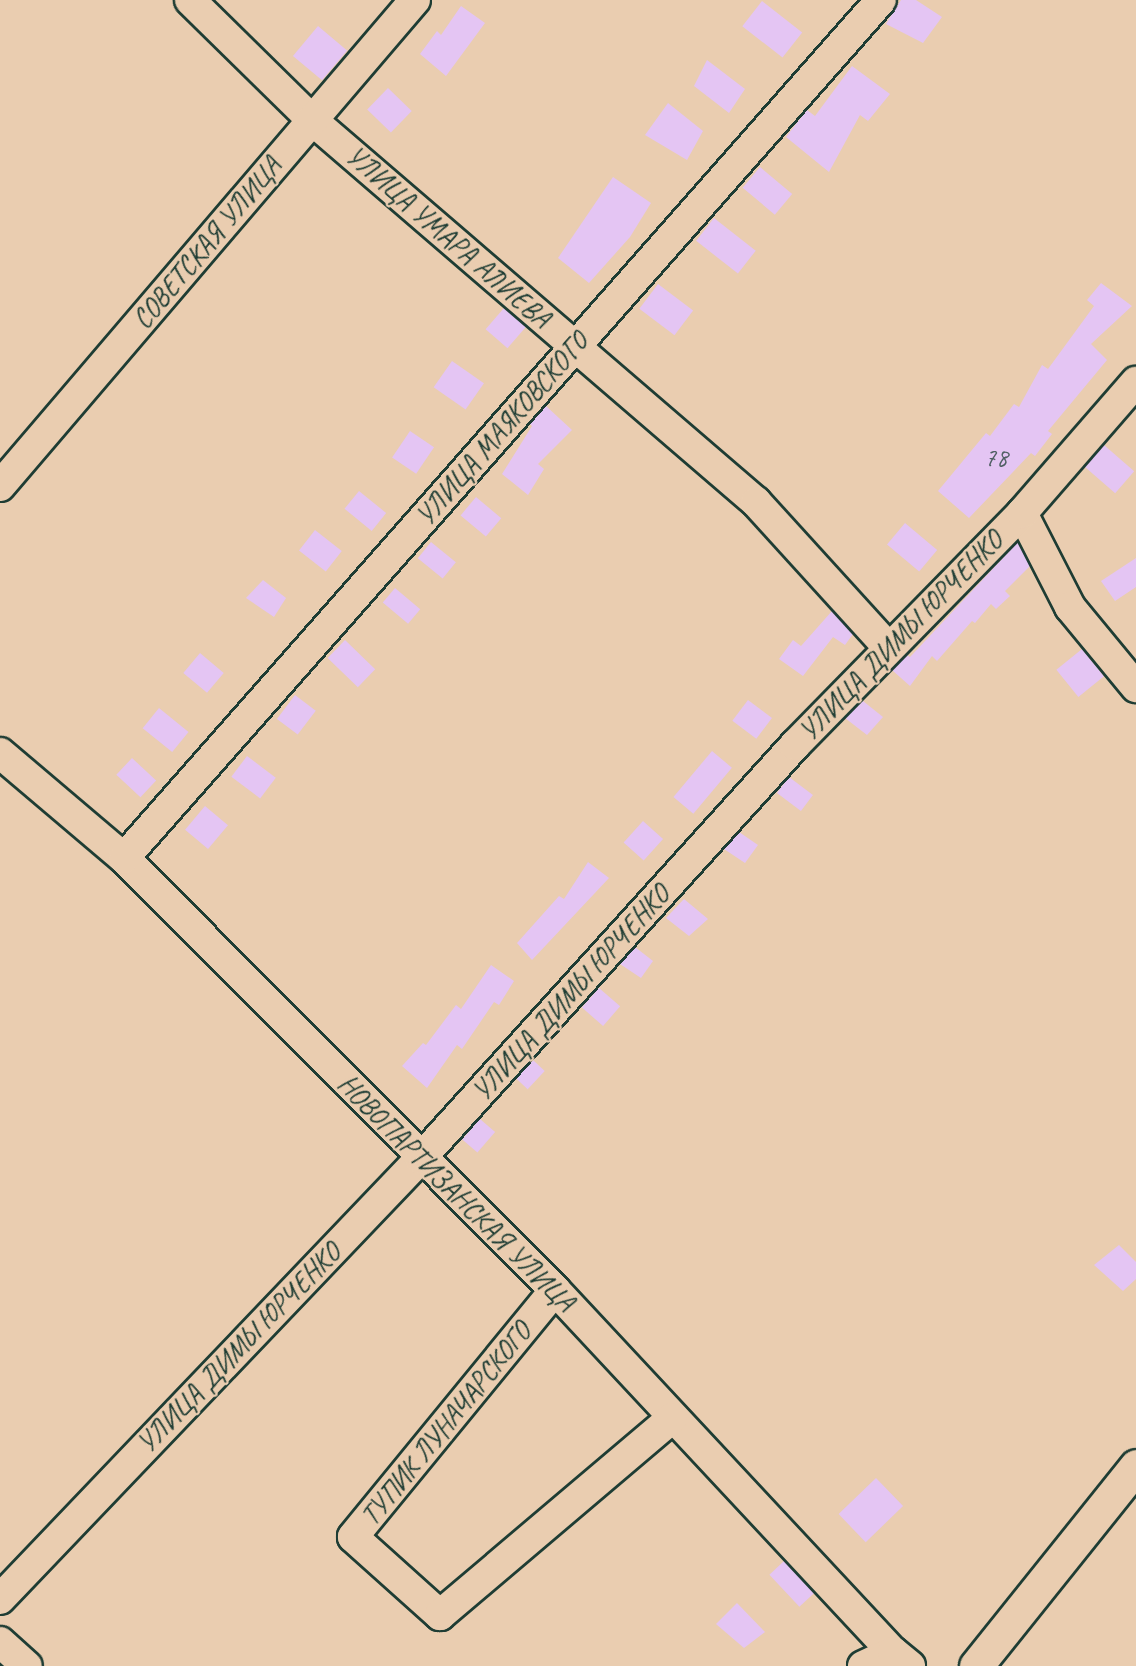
<!DOCTYPE html>
<html>
<head>
<meta charset="utf-8">
<style>
	body { margin:0 }
	#map { position:relative; width:1136px; height:1666px; overflow:hidden; background:#eacdb0; font-family:Caveat,sans-serif }
	div>[style] { position:absolute }
	.building>* { inset:0; background:#e4c5f3; transform-origin:0 0 }
	.roads { filter:drop-shadow(2px 0 #1f3d34) drop-shadow(-2px 0 #1f3d34) drop-shadow(0 2px #1f3d34) drop-shadow(0 -2px #1f3d34) }
	.minor>* { height:30px; margin:-15px; padding:0 15px; transform-origin:15px; border-radius:15px; background:#eacdb0 }
	.major>* { height:33px; margin:-16.5px; padding:0 16.5px; transform-origin:16.5px; border-radius:16.5px; background:#eacdb0 }
	span { translate:-50% -50%; white-space:nowrap; text-align:center; line-height:1.15; -webkit-text-stroke:4.5px #eacdb0; paint-order:stroke }
	.number-label { font-size:26px; color:#505f64 }
	.number-label span { -webkit-text-stroke-width:0 }
	.street-label { font-size:28px; color:#1f3d34 }
</style>
</head>
<body>
<div id="map">
	<div class="building">
		<div style="clip-path:polygon(901px 0,916px 0,942px 17px,923px 43px,886px 24px)"></div>
		<div style="left:762px;top:1px;width:51px;height:32px;rotate:38deg"></div>
		<div style="clip-path:polygon(461px 6px,485px 23px,446px 76px,420px 54px,437px 31px,441px 35px)"></div>
		<div style="left:318px;top:26px;width:38px;height:39px;rotate:40deg"></div>
		<div style="clip-path:polygon(707px 60px,745px 89px,729px 113px,694px 86px)"></div>
		<div style="clip-path:polygon(852px 66px,890px 94px,868px 121px,860px 115px,829px 172px,786px 137px,807px 110px,815px 116px)"></div>
		<div style="left:388px;top:88px;width:33px;height:30px;rotate:44deg"></div>
		<div style="clip-path:polygon(668px 103px,703px 131px,687px 160px,645px 135px)"></div>
		<div style="left:760px;top:167px;width:42px;height:27px;rotate:40deg"></div>
		<div style="clip-path:polygon(613px 177px,651px 203px,630px 237px,589px 283px,558px 258px)"></div>
		<div style="left:714px;top:218px;width:53px;height:29px;rotate:38deg"></div>
		<div style="clip-path:polygon(1101px 283px,1132px 306px,1091px 344px,1107px 360px,1048px 431px,1052px 434px,1035px 456px,1031px 453px,969px 518px,938px 491px,986px 433px,990px 436px,1014px 404px,1019px 407px,1042px 365px,1048px 369px,1094px 306px,1087px 300px)"></div>
		<div style="left:658px;top:284px;width:44px;height:31px;rotate:37deg"></div>
		<div style="left:504px;top:308px;width:29px;height:28px;rotate:41deg"></div>
		<div style="left:452px;top:361px;width:39px;height:32px;rotate:35deg"></div>
		<div style="clip-path:polygon(546px 406px,572px 430px,538px 464px,544px 469px,528px 495px,502px 474px,532px 426px,530px 424px)"></div>
		<div style="left:410px;top:431px;width:29px;height:32px;rotate:34deg"></div>
		<div style="left:1104px;top:445px;width:40px;height:29px;rotate:41deg"></div>
		<div style="left:359px;top:491px;width:35px;height:23px;rotate:39deg"></div>
		<div style="left:476px;top:497px;width:33px;height:24px;rotate:40deg"></div>
		<div style="left:905px;top:523px;width:42px;height:28px;rotate:40deg"></div>
		<div style="left:315px;top:530px;width:34px;height:26px;rotate:38deg"></div>
		<div style="left:431px;top:542px;width:32px;height:21px;rotate:39deg"></div>
		<div style="clip-path:polygon(1018px 542px,1030px 566px,1005px 591px,1010px 596px,996px 609px,991px 604px,975px 623px,972px 621px,937px 661px,932px 656px,910px 686px,892px 670px,907px 655px,910px 657px)"></div>
		<div style="clip-path:polygon(1136px 558px,1136px 587px,1115px 601px,1101px 581px)"></div>
		<div style="clip-path:polygon(263px 580px,286px 598px,274px 617px,246px 598px)"></div>
		<div style="left:395px;top:588px;width:33px;height:19px;rotate:40deg"></div>
		<div style="clip-path:polygon(832px 611px,853px 634px,845px 645px,833px 637px,803px 676px,779px 659px,793px 640px,801px 646px)"></div>
		<div style="left:345px;top:640px;width:42px;height:25px;rotate:44deg"></div>
		<div style="left:1082px;top:649px;width:35px;height:33px;rotate:51deg"></div>
		<div style="left:200px;top:653px;width:31px;height:26px;rotate:40deg"></div>
		<div style="left:295px;top:695px;width:26px;height:30px;rotate:37deg"></div>
		<div style="left:748px;top:700px;width:30px;height:26px;rotate:37deg"></div>
		<div style="clip-path:polygon(863px 701px,883px 717px,867px 735px,845px 718px)"></div>
		<div style="left:159px;top:708px;width:38px;height:26px;rotate:39deg"></div>
		<div style="left:712px;top:751px;width:26px;height:60px;rotate:40deg"></div>
		<div style="left:247px;top:756px;width:36px;height:26px;rotate:37deg"></div>
		<div style="left:132px;top:758px;width:33px;height:23px;rotate:43deg"></div>
		<div style="left:789px;top:777px;width:30px;height:20px;rotate:37deg"></div>
		<div style="left:205px;top:806px;width:30px;height:31px;rotate:40deg"></div>
		<div style="left:643px;top:821px;width:27px;height:29px;rotate:42deg"></div>
		<div style="clip-path:polygon(739px 832px,758px 845px,745px 863px,724px 849px)"></div>
		<div style="clip-path:polygon(588px 862px,609px 878px,532px 960px,517px 943px,559px 896px,564px 899px)"></div>
		<div style="clip-path:polygon(684px 899px,708px 919px,689px 936px,666px 918px)"></div>
		<div style="clip-path:polygon(635px 947px,653px 961px,641px 978px,620px 964px)"></div>
		<div style="clip-path:polygon(491px 965px,514px 981px,499px 1005px,494px 1002px,462px 1049px,457px 1045px,427px 1088px,402px 1066px,423px 1043px,426px 1045px,456px 1005px,461px 1009px)"></div>
		<div style="left:599px;top:988px;width:28px;height:26px;rotate:41deg"></div>
		<div style="left:533px;top:1060px;width:16px;height:25px;rotate:43deg"></div>
		<div style="left:480px;top:1119px;width:20px;height:27px;rotate:41deg"></div>
		<div style="clip-path:polygon(1119px 1245px,1136px 1262px,1136px 1279px,1123px 1291px,1094px 1265px)"></div>
		<div style="left:876px;top:1478px;width:39px;height:52px;rotate:46deg"></div>
		<div style="left:784px;top:1561px;width:44px;height:20px;rotate:47deg"></div>
		<div style="clip-path:polygon(737px 1603px,765px 1632px,744px 1648px,716px 1624px)"></div>
	</div>
	<div class="roads">
		<div class="minor">
			<div style="left:190px;top:0;width:171px;rotate:44.5deg"></div>
			<div style="left:312px;top:120px;width:586px;rotate:40.71deg"></div>
			<div style="left:756px;top:502px;width:195px;rotate:47.7deg"></div>
			<div style="left:0;top:486px;width:639px;rotate:-49.51deg"></div>
			<div style="left:1022px;top:513px;width:106px;rotate:62.9deg"></div>
			<div style="left:1070px;top:607px;width:104px;rotate:50.5deg"></div>
			<div style="left:0;top:753px;width:162px;rotate:40.3deg"></div>
			<div style="left:124px;top:858px;width:610px;rotate:45.07deg"></div>
			<div style="left:555px;top:1290px;width:495px;rotate:47deg"></div>
			<div style="left:124px;top:858px;width:1144px;rotate:-48.58deg"></div>
			<div style="left:555px;top:1290px;width:319px;rotate:129.3deg"></div>
			<div style="left:353px;top:1537px;width:117px;rotate:41.9deg"></div>
			<div style="left:440px;top:1615px;width:304px;rotate:-40.3deg"></div>
			<div style="left:0;top:1599px;width:608px;rotate:-46.33deg"></div>
			<div style="left:420px;top:1159px;width:559px;rotate:-47.83deg"></div>
			<div style="left:795px;top:745px;width:325px;rotate:-45.6deg"></div>
			<div style="left:1022px;top:513px;width:174px;rotate:-49deg"></div>
			<div style="left:0;top:1642px;width:36px;rotate:42deg"></div>
			<div style="left:863px;top:1666px;width:33px;rotate:-25deg"></div>
			<div style="left:893px;top:1652px;width:22px;rotate:39deg"></div>
		</div>
		<div class="major">
			<div style="left:976px;top:1666px;width:256px;rotate:-51.3deg"></div>
		</div>
	</div>
	<div class="number-label">
		<span style="left:996px;top:458px">78</span>
	</div>
	<div class="street-label">
		<span style="left:448px;top:237px;rotate:41deg">УЛИЦА УМАРА АЛИЕВА</span>
		<span style="left:207px;top:243px;rotate:-50deg">СОВЕТСКАЯ УЛИЦА</span>
		<span style="left:502px;top:429px;rotate:-49deg">УЛИЦА МАЯКОВСКОГО</span>
		<span style="left:901px;top:636px;rotate:-46deg">УЛИЦА ДИМЫ ЮРЧЕНКО</span>
		<span style="left:571px;top:993px;rotate:-48deg">УЛИЦА ДИМЫ ЮРЧЕНКО</span>
		<span style="left:456px;top:1193px;rotate:45deg">НОВОПАРТИЗАНСКАЯ УЛИЦА</span>
		<span style="left:239px;top:1348px;rotate:-46deg">УЛИЦА ДИМЫ ЮРЧЕНКО</span>
		<span style="left:446px;top:1424px;rotate:-51deg">ТУПИК ЛУНАЧАРСКОГО</span>
	</div>
</div>
</body>
</html>
